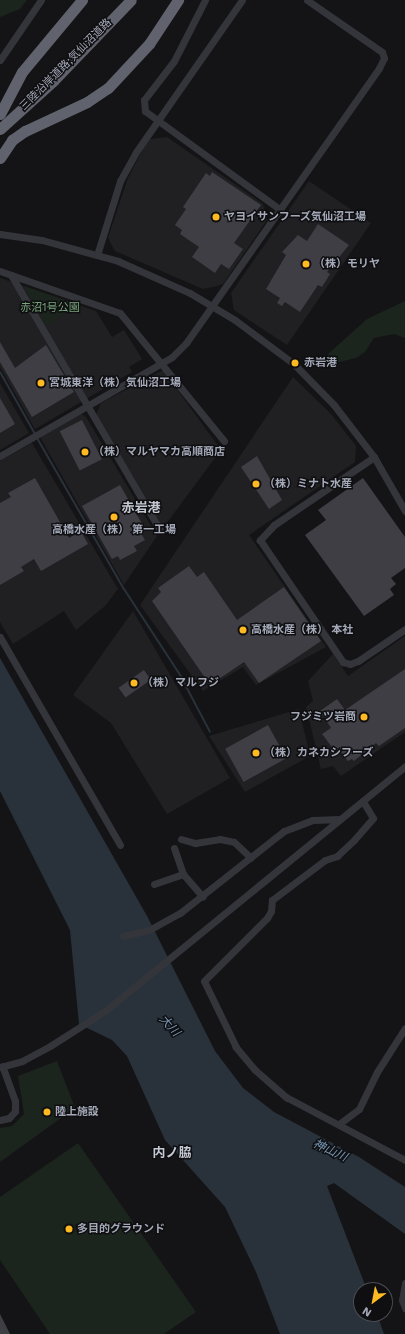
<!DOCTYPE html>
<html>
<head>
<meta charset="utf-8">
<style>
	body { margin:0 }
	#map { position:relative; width:405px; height:1334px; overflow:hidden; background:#141416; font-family:"Work Sans","Noto Sans JP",sans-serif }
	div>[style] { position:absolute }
	.built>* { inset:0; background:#202023 }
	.green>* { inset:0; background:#1b241d }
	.water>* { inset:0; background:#29323b }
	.stream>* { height:2px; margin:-1px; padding:0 1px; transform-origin:1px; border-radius:1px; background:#29323b }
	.building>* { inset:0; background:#3e3e44; transform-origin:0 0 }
	.minor>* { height:7px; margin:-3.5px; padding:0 3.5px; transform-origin:3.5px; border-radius:3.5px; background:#34353b }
	.highway>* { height:11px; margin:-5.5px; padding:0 5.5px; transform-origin:5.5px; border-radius:5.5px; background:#60636d }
	.dots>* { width:11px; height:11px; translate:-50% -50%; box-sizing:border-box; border:2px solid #0f0f11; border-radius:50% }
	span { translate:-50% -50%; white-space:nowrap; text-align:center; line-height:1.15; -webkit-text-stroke:3px #0f0f11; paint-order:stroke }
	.street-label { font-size:11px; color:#a4a9b8 }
	.poi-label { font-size:11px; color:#a4a9b8; font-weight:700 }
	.left { translate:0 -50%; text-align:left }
	.right { translate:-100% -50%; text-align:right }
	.park-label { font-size:11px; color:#79a57c }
	.water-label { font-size:12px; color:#7797b6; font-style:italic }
	.quarter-label { font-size:13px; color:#c5c9d3; font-weight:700 }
	.north { position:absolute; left:353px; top:1282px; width:40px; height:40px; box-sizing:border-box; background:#0f0f11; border:1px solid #4b4d54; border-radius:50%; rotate:212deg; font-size:11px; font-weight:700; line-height:16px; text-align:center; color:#a4a9b8 }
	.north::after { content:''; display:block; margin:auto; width:14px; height:18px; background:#ffba22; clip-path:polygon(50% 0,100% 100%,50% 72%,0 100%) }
</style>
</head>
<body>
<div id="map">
	<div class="built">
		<div style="clip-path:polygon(167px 137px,263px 204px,267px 220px,223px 284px,217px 286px,203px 289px,115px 251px,108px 238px,128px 178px,143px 149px,150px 139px)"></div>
		<div style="clip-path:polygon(309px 181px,371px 223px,287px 345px,234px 310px,231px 293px)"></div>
		<div style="clip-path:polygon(0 278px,96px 311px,112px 337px,124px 330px,142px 359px,129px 367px,132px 372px,35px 429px,0 367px)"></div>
		<div style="clip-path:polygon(163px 370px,221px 450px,163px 528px,96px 415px,101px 403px)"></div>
		<div style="clip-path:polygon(293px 377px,331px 414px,356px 446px,355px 462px,249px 535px,326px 647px,256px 685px,243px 667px,203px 691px,140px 605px)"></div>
		<div style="clip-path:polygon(0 383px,29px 433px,0 450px)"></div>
		<div style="clip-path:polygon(80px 413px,86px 417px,157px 536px,124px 585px,40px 437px)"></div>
		<div style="clip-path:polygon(32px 443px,118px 589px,105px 606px,76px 630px,64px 611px,13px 644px,0 622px,0 461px)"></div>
		<div style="clip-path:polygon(133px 611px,230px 778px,167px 814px,111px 723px,73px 695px)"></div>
		<div style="clip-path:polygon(405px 636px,405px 732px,341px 776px,333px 766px,321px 769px,306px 707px,313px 701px,308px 681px,333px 654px,348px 676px)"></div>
		<div style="clip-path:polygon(299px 709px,310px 756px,245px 792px,209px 736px)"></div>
	</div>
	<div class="green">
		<div style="clip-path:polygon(0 0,27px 0,20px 9px,0 17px)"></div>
		<div style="clip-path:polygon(24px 286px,79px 305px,46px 325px)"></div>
		<div style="clip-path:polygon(405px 301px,405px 338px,394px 334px,374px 338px,365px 352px,356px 358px,331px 364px,328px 354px,367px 319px)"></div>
		<div style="clip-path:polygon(57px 1061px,75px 1108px,0 1162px,0 1128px,12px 1126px,24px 1114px,18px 1076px)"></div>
		<div style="clip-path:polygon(78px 1143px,196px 1312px,164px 1334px,50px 1334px,0 1260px,0 1197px)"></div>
	</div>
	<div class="water">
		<div style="clip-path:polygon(0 658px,147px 916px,215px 1051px,243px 1088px,274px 1112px,359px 1157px,405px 1187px,405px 1234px,334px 1183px,327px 1186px,367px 1290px,361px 1290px,361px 1314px,377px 1314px,384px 1334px,280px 1334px,256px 1272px,225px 1207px,165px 1140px,127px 1056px,112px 1040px,79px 1024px,70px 930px,0 791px)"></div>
	</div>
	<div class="stream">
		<div style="left:0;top:372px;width:71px;rotate:60.6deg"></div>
		<div style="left:37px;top:438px;width:174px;rotate:60.1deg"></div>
		<div style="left:124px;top:589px;width:103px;rotate:56.9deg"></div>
		<div style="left:180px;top:675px;width:64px;rotate:62.2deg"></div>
	</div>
	<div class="building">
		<div style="clip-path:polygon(212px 172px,261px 205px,234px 243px,243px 249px,229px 269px,221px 264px,215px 273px,192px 257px,199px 247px,180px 234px,182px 230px,175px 225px,186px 209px,183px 207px,206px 173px,210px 176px)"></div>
		<div style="clip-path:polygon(318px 224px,349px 245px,327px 272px,330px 274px,322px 287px,318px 285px,300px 312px,285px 302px,282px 306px,277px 303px,280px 298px,266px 289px,286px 255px,282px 252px,298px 235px,307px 241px)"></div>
		<div style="clip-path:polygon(0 342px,15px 368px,46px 345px,74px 392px,32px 417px,0 362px)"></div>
		<div style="clip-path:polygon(0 398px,15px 424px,0 433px)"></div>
		<div style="left:82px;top:420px;width:44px;height:25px;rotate:63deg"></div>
		<div style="clip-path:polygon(257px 456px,282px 500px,269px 509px,241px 467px)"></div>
		<div style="clip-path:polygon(35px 478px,69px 538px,81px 531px,88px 544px,41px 571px,34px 559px,21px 567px,24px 571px,0 585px,0 503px,11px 497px,8px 493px)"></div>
		<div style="clip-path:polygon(363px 478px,405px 537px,405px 568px,391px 578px,396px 584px,390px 589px,394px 595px,364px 616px,305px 535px,326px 520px,318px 510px)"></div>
		<div style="clip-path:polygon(120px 485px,145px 529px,140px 532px,145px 540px,134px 546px,137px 551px,120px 560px,118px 556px,112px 559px,82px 506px)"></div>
		<div style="clip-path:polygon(189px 566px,197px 577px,204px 572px,237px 620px,284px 587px,321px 641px,259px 683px,244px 662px,210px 685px,152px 601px,161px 592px,158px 588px)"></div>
		<div style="clip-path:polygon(405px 669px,405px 728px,379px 746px,376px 743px,354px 761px,352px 759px,348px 761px,341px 752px,338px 755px,322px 734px,331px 728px,320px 711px,337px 699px,345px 710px)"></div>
		<div style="left:144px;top:670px;width:12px;height:31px;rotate:55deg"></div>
		<div style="left:268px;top:725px;width:38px;height:49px;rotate:61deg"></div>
		<div style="clip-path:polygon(0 1314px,10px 1334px,0 1334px)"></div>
	</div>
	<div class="minor">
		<div style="left:205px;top:0;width:68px;rotate:116.9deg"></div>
		<div style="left:174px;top:61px;width:49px;rotate:127.6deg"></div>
		<div style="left:144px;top:100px;width:11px;rotate:85deg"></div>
		<div style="left:145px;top:111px;width:168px;rotate:36.1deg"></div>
		<div style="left:0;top:60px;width:73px;rotate:-55.7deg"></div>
		<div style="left:0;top:234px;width:42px;rotate:8.1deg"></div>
		<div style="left:42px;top:240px;width:79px;rotate:15.4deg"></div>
		<div style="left:118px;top:261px;width:79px;rotate:24deg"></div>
		<div style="left:190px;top:293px;width:52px;rotate:31deg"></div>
		<div style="left:235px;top:320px;width:74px;rotate:36.7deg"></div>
		<div style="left:294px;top:364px;width:57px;rotate:45.7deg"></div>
		<div style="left:334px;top:405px;width:66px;rotate:52.4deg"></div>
		<div style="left:374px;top:457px;width:62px;rotate:60.1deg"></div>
		<div style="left:97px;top:255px;width:77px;rotate:-72.7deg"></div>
		<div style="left:120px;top:181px;width:33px;rotate:-61deg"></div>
		<div style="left:136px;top:152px;width:185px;rotate:-55.1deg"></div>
		<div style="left:0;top:271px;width:127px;rotate:19.3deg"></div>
		<div style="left:120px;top:313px;width:165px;rotate:50.9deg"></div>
		<div style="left:11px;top:275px;width:295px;rotate:59.7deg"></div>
		<div style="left:0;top:456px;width:198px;rotate:-29.9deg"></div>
		<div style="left:172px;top:357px;width:20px;rotate:-45deg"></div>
		<div style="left:186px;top:343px;width:336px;rotate:-54.9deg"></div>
		<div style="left:379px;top:68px;width:11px;rotate:-63deg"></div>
		<div style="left:384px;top:58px;width:6px;rotate:-108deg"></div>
		<div style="left:382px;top:52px;width:91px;rotate:-145.3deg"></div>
		<div style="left:374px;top:457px;width:121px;rotate:145.8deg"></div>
		<div style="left:274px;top:525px;width:21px;rotate:133deg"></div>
		<div style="left:260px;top:540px;width:148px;rotate:55.8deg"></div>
		<div style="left:343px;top:662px;width:7px;rotate:16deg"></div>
		<div style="left:350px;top:664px;width:9px;rotate:-21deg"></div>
		<div style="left:358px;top:661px;width:57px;rotate:-34.2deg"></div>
		<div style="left:0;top:637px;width:240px;rotate:60deg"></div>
		<div style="left:181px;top:839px;width:15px;rotate:16deg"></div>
		<div style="left:195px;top:843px;width:25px;rotate:-9deg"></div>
		<div style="left:220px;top:839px;width:14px;rotate:12deg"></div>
		<div style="left:234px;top:842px;width:23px;rotate:43deg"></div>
		<div style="left:174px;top:848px;width:28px;rotate:71deg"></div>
		<div style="left:183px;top:874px;width:30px;rotate:49deg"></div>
		<div style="left:154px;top:884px;width:31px;rotate:-19deg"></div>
		<div style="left:123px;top:936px;width:27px;rotate:-13deg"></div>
		<div style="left:149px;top:930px;width:35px;rotate:-29deg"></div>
		<div style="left:180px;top:913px;width:132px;rotate:-38.3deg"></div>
		<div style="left:284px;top:831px;width:31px;rotate:-21deg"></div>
		<div style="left:313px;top:820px;width:27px;rotate:-2deg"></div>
		<div style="left:0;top:1067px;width:23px;rotate:-15deg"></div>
		<div style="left:22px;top:1061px;width:32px;rotate:-28deg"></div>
		<div style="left:50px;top:1046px;width:65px;rotate:-32.5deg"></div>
		<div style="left:105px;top:1011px;width:387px;rotate:-39.2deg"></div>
		<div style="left:286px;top:1097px;width:135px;rotate:27.9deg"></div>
		<div style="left:287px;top:1098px;width:43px;rotate:-138.8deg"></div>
		<div style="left:255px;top:1070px;width:30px;rotate:-130deg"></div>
		<div style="left:236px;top:1047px;width:73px;rotate:-115.9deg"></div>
		<div style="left:204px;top:981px;width:89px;rotate:-45deg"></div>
		<div style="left:267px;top:918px;width:8px;rotate:-60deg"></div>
		<div style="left:271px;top:911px;width:11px;rotate:-85deg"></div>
		<div style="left:272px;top:900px;width:66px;rotate:-37deg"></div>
		<div style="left:325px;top:860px;width:13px;rotate:-18deg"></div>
		<div style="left:337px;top:856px;width:23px;rotate:-43deg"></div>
		<div style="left:354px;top:840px;width:29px;rotate:-49deg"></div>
		<div style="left:373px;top:818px;width:17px;rotate:-121deg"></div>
		<div style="left:0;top:1120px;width:9px;rotate:-13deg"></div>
		<div style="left:9px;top:1118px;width:9px;rotate:-49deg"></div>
		<div style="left:15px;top:1111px;width:10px;rotate:-90deg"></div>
		<div style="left:15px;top:1101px;width:37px;rotate:-110deg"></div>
		<div style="left:339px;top:1124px;width:25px;rotate:-37deg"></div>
		<div style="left:359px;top:1109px;width:41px;rotate:-64.1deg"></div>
		<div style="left:377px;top:1072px;width:52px;rotate:-57.5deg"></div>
		<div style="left:405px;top:1283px;width:17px;rotate:100deg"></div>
		<div style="left:402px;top:1300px;width:9px;rotate:69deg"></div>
	</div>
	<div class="highway">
		<div style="left:0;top:114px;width:47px;rotate:-62.4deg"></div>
		<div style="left:22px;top:72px;width:94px;rotate:-50.2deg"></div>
		<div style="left:0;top:129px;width:72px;rotate:-42.2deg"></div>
		<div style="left:53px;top:81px;width:112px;rotate:-46.1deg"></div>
		<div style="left:0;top:158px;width:22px;rotate:-56deg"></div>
		<div style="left:12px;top:140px;width:16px;rotate:-35deg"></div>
		<div style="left:25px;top:131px;width:68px;rotate:-25.1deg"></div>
		<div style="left:87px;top:102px;width:25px;rotate:-34deg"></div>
		<div style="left:108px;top:88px;width:60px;rotate:-47deg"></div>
		<div style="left:149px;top:44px;width:53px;rotate:-56.6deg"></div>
	</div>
	<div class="dots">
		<div style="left:216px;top:217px;background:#ffba22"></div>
		<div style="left:306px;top:264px;background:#ffba22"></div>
		<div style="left:295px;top:363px;background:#ffba22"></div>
		<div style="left:41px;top:383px;background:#ffba22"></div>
		<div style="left:85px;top:452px;background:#ffba22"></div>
		<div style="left:256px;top:484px;background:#ffba22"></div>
		<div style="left:114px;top:517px;background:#ffba22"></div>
		<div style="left:243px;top:630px;background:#ffba22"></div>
		<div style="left:134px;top:683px;background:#ffba22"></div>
		<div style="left:364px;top:717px;background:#ffba22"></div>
		<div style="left:256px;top:753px;background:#ffba22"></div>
		<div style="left:47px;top:1112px;background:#ffba22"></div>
		<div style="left:69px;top:1229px;background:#ffba22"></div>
	</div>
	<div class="street-label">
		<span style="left:66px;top:65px;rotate:-45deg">三陸沿岸道路;気仙沼道路</span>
	</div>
	<div class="poi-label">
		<span class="left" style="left:224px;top:217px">ヤヨイサンフーズ気仙沼工場</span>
		<span class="left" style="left:314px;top:264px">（株）モリヤ</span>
		<span class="left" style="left:304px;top:363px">赤岩港</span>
		<span class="left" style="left:49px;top:383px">宮城東洋（株）気仙沼工場</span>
		<span class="left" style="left:93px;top:452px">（株）マルヤマカ高順商店</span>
		<span class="left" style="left:264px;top:484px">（株）ミナト水産</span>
		<span style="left:114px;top:530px">高橋水産（株） 第一工場</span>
		<span class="left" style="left:251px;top:630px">高橋水産（株） 本社</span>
		<span class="left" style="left:142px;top:683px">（株）マルフジ</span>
		<span class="right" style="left:356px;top:717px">フジミツ岩商</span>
		<span class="left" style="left:264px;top:753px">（株）カネカシフーズ</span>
		<span class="left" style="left:55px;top:1112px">陸上施設</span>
		<span class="left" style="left:77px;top:1229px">多目的グラウンド</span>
	</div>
	<div class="park-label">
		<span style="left:50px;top:308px">赤沼1号公園</span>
	</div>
	<div class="water-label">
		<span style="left:169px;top:1026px;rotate:48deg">大川</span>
		<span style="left:330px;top:1151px;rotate:25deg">神山川</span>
	</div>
	<div class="quarter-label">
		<span style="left:141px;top:508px">赤岩港</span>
		<span style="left:172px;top:1153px">内ノ脇</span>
	</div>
	<div class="north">N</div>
</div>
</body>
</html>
